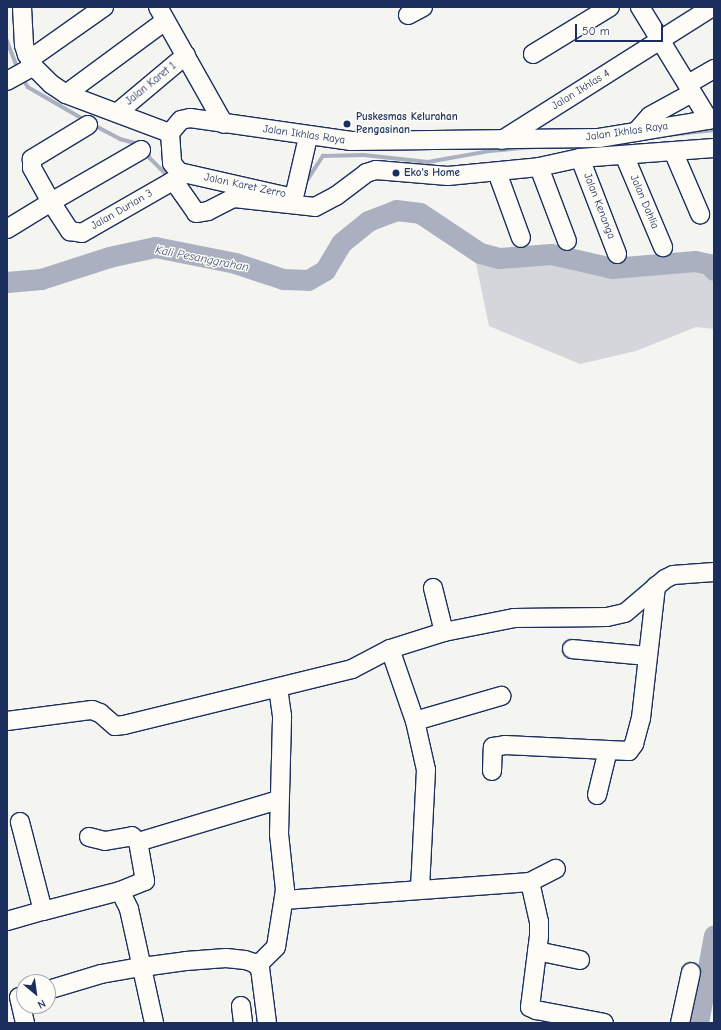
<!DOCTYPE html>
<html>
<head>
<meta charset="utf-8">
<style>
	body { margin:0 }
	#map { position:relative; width:721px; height:1030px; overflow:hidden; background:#f4f4f1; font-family:"Comic Neue",sans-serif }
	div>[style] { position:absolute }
	.green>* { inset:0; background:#d4d6db }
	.stream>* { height:3.5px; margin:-1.75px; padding:0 1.75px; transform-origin:1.75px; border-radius:1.75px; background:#aab0bf }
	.river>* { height:21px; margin:-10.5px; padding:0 10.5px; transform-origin:10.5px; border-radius:10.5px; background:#aab0bf }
	.roads { filter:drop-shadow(1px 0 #1b2f5e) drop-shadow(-1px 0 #1b2f5e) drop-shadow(0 1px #1b2f5e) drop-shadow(0 -1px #1b2f5e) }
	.minor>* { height:18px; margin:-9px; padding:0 9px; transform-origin:9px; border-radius:9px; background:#fdfcf7 }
	.dots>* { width:11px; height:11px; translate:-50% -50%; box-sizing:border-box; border:2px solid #fdfcf7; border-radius:50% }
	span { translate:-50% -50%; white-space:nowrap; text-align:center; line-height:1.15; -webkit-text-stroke:3px #fdfcf7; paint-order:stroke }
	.street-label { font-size:11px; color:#1b2f5e }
	.poi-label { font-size:11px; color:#1b2f5e; font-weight:700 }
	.left { translate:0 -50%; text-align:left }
	.water-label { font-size:12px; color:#46567b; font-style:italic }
	.frame { position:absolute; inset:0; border:8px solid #1b2f5e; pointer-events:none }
	.north { position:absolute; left:16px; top:974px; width:40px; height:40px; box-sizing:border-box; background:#fdfcf7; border:1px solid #a3aaba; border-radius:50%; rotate:151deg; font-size:11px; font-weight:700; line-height:16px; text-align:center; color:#1b2f5e }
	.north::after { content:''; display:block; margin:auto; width:14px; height:18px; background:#1b2f5e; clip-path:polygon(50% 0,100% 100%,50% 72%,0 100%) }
	.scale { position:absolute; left:575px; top:24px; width:88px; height:18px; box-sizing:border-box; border:2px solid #1b2f5e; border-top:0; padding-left:5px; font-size:12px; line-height:14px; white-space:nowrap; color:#1b2f5e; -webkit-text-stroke:3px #fdfcf7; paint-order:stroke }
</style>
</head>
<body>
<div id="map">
	<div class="green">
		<div style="clip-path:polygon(473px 249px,500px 263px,544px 252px,627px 268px,687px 263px,714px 270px,714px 329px,696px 327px,636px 351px,580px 364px,489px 326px)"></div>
	</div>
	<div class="stream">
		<div style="left:7px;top:40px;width:31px;rotate:69deg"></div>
		<div style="left:23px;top:78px;width:10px;rotate:61deg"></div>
		<div style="left:28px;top:87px;width:66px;rotate:30.1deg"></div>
		<div style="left:94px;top:125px;width:30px;rotate:28deg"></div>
		<div style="left:120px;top:139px;width:20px;rotate:15deg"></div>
		<div style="left:669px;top:135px;width:45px;rotate:-6.3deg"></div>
		<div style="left:148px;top:151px;width:7px;rotate:74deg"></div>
		<div style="left:150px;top:158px;width:27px;rotate:45deg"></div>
		<div style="left:306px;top:182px;width:31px;rotate:-57deg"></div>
		<div style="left:323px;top:156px;width:41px;rotate:-1.4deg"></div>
		<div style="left:364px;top:155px;width:64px;rotate:6.2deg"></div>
		<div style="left:428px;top:162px;width:63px;rotate:-10.1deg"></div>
		<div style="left:490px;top:151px;width:44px;rotate:-5.2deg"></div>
	</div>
	<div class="river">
		<div style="left:7px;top:282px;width:34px;rotate:-5deg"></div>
		<div style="left:41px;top:279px;width:71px;rotate:-17.9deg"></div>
		<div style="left:109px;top:257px;width:47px;rotate:-12.3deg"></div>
		<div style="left:155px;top:247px;width:82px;rotate:11.3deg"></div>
		<div style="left:235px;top:263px;width:51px;rotate:18.4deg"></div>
		<div style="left:283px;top:279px;width:25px;rotate:2deg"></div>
		<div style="left:308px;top:280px;width:20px;rotate:-30deg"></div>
		<div style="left:325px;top:270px;width:31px;rotate:-59deg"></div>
		<div style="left:341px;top:243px;width:35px;rotate:-39deg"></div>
		<div style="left:368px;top:221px;width:30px;rotate:-21deg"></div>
		<div style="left:396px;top:210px;width:24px;rotate:7deg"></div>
		<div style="left:420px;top:213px;width:72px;rotate:33.7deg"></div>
		<div style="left:480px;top:253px;width:20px;rotate:15deg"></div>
		<div style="left:499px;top:258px;width:52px;rotate:-4.4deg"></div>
		<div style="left:551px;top:254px;width:63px;rotate:12.9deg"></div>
		<div style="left:612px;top:268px;width:83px;rotate:-4.8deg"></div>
		<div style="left:695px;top:261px;width:14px;rotate:12deg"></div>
		<div style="left:709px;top:264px;width:8px;rotate:50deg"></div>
		<div style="left:698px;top:1023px;width:89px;rotate:-79.7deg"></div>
	</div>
	<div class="roads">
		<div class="minor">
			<div style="left:22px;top:7px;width:38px;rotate:87deg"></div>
			<div style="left:24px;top:45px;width:10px;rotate:73deg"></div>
			<div style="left:27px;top:55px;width:6px;rotate:18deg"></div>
			<div style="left:33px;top:57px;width:87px;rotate:-35.2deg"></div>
			<div style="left:158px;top:7px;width:134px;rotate:60.6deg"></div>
			<div style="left:640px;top:7px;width:132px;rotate:58.6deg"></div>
			<div style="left:408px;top:15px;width:17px;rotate:-28deg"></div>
			<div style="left:533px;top:54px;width:90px;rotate:-31.4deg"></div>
			<div style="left:30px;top:63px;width:30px;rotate:45deg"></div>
			<div style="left:51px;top:84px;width:18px;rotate:34deg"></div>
			<div style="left:66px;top:94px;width:111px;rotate:20.6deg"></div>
			<div style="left:7px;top:81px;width:29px;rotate:-29deg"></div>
			<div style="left:688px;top:84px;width:30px;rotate:-30deg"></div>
			<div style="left:66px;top:94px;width:123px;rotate:-36.4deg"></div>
			<div style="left:117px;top:113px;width:90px;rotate:-40deg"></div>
			<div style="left:88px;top:125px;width:66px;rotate:148.7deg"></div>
			<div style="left:32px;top:159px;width:9px;rotate:90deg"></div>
			<div style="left:32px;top:168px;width:39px;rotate:61deg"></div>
			<div style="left:51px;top:202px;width:104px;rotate:-30deg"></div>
			<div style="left:636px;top:132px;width:21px;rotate:-49deg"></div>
			<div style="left:650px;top:116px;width:48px;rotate:-28.7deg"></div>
			<div style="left:170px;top:133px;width:17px;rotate:-50deg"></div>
			<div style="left:181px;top:120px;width:9px;rotate:-13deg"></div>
			<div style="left:190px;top:118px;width:163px;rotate:8.1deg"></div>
			<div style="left:351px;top:141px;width:248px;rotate:-0.7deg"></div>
			<div style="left:599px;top:138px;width:117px;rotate:-9.4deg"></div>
			<div style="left:170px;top:133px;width:30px;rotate:86deg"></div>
			<div style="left:172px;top:163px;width:11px;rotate:52deg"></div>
			<div style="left:179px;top:172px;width:113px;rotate:12.8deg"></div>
			<div style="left:289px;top:197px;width:7px;rotate:-34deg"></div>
			<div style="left:295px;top:193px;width:57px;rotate:-76.9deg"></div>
			<div style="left:502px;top:140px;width:249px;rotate:-32.3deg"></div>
			<div style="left:673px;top:151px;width:69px;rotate:66.8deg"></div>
			<div style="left:625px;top:157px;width:98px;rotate:67.1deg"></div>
			<div style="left:580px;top:158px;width:103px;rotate:68.9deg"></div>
			<div style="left:539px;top:167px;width:79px;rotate:69.3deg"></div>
			<div style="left:497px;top:172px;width:70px;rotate:70deg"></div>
			<div style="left:7px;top:229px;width:52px;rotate:-31.5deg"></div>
			<div style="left:51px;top:202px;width:35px;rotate:57deg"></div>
			<div style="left:70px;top:231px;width:12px;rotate:9deg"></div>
			<div style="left:82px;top:233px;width:103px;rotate:-29.8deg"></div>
			<div style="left:171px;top:182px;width:5px;rotate:22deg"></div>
			<div style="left:176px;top:184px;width:35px;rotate:55deg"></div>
			<div style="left:196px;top:213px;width:12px;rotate:-9deg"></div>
			<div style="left:208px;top:211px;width:29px;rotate:-27deg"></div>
			<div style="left:234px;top:198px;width:81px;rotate:6.3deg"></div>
			<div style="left:315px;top:207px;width:24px;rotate:-28deg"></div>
			<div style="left:336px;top:196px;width:38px;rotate:-37deg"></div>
			<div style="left:366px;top:173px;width:10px;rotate:-17deg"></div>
			<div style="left:376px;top:170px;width:72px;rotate:4.8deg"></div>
			<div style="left:448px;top:176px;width:91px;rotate:-5.6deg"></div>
			<div style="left:539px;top:167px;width:42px;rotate:-12.4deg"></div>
			<div style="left:580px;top:158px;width:134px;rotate:-4.3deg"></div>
			<div style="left:433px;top:588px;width:45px;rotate:76deg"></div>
			<div style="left:390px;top:649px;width:76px;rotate:70.9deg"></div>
			<div style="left:415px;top:721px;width:50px;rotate:77.3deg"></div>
			<div style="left:426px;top:770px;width:120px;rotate:92.9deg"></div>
			<div style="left:572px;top:649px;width:75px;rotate:5.3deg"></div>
			<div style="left:7px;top:721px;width:86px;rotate:-7.4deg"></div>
			<div style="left:92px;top:710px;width:9px;rotate:21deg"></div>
			<div style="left:100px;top:713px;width:20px;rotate:41deg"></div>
			<div style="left:115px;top:726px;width:9px;rotate:-6deg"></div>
			<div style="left:124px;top:725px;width:235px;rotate:-13.8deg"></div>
			<div style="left:352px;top:669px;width:43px;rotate:-27.8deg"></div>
			<div style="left:390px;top:649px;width:57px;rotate:-17.5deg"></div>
			<div style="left:444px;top:632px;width:71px;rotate:-11.3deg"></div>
			<div style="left:514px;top:618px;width:93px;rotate:-0.6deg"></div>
			<div style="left:607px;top:617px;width:18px;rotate:-13deg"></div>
			<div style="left:625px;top:613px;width:52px;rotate:-40.4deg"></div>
			<div style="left:665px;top:579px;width:9px;rotate:-27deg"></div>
			<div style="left:673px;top:575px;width:41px;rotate:-4.2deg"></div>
			<div style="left:415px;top:721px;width:90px;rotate:-16.2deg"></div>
			<div style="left:492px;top:771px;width:24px;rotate:-88deg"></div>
			<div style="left:493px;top:747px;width:12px;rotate:-9deg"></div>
			<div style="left:505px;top:745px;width:124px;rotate:2.8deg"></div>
			<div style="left:629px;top:751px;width:9px;rotate:-54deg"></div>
			<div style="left:634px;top:744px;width:27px;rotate:-75deg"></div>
			<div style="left:641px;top:718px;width:133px;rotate:-83.5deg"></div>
			<div style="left:597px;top:795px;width:46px;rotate:-76.3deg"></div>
			<div style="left:89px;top:837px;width:16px;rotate:14deg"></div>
			<div style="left:105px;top:841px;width:27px;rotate:-10deg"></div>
			<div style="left:132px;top:836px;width:8px;rotate:45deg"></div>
			<div style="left:530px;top:882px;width:41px;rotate:77.3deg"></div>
			<div style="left:539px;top:922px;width:14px;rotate:90deg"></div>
			<div style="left:539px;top:936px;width:72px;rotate:97.2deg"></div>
			<div style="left:530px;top:1007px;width:7px;rotate:27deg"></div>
			<div style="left:536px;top:1010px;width:69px;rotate:10.8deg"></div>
			<div style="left:120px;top:891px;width:20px;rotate:63deg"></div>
			<div style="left:129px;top:909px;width:117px;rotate:77.6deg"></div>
			<div style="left:284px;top:900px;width:247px;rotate:-4.2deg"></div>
			<div style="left:530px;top:882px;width:29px;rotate:-27deg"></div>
			<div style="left:43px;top:911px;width:80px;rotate:-14.6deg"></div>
			<div style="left:120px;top:891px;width:27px;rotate:-22deg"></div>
			<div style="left:145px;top:881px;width:40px;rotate:-100deg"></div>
			<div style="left:138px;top:842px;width:146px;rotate:-16.7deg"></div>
			<div style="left:7px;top:921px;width:37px;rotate:-16deg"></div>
			<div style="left:43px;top:911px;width:92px;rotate:-104.5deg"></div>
			<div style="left:537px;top:951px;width:44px;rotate:11.8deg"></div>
			<div style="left:258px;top:965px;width:25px;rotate:-45deg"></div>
			<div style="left:276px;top:947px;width:58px;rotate:-81deg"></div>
			<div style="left:285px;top:890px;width:56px;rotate:-96.1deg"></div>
			<div style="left:279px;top:834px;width:118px;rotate:-88.5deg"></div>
			<div style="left:282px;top:716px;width:28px;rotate:-98deg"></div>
			<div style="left:48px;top:990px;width:55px;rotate:-16.8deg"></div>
			<div style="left:101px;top:974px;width:35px;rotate:-10deg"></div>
			<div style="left:135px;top:968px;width:51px;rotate:-7.8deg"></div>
			<div style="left:186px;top:961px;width:40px;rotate:-4.3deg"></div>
			<div style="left:226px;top:958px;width:19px;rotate:6deg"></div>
			<div style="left:245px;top:960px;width:9px;rotate:18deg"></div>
			<div style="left:254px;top:963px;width:8px;rotate:40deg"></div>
			<div style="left:260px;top:968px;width:55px;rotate:82.7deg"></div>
			<div style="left:19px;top:997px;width:27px;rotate:77deg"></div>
			<div style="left:241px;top:1006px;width:17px;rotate:83deg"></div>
			<div style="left:680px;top:1023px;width:52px;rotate:-77.8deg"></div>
		</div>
	</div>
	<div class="dots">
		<div style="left:347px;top:124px;background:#1b2f5e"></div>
		<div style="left:396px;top:173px;background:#1b2f5e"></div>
	</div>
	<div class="street-label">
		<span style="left:151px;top:84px;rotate:-39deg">Jalan Karet 1</span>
		<span style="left:581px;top:90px;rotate:-32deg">Jalan Ikhlas 4</span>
		<span style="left:627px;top:132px;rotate:-8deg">Jalan Ikhlas Raya</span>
		<span style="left:304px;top:135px;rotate:8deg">Jalan Ikhlas Raya</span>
		<span style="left:245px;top:186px;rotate:12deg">Jalan Karet Zerro</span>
		<span style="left:644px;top:202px;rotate:67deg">Jalan Dahlia</span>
		<span style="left:599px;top:206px;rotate:69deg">Jalan Kenanga</span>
		<span style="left:122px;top:210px;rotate:-30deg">Jalan Durian 3</span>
	</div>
	<div class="poi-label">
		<span class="left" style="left:356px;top:124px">Puskesmas Kelurahan<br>Pengasinan</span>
		<span class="left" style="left:404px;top:173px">Eko's Home</span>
	</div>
	<div class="water-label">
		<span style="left:202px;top:259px;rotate:11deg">Kali Pesanggrahan</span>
	</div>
	<div class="frame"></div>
	<div class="north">N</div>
	<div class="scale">50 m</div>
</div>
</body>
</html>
